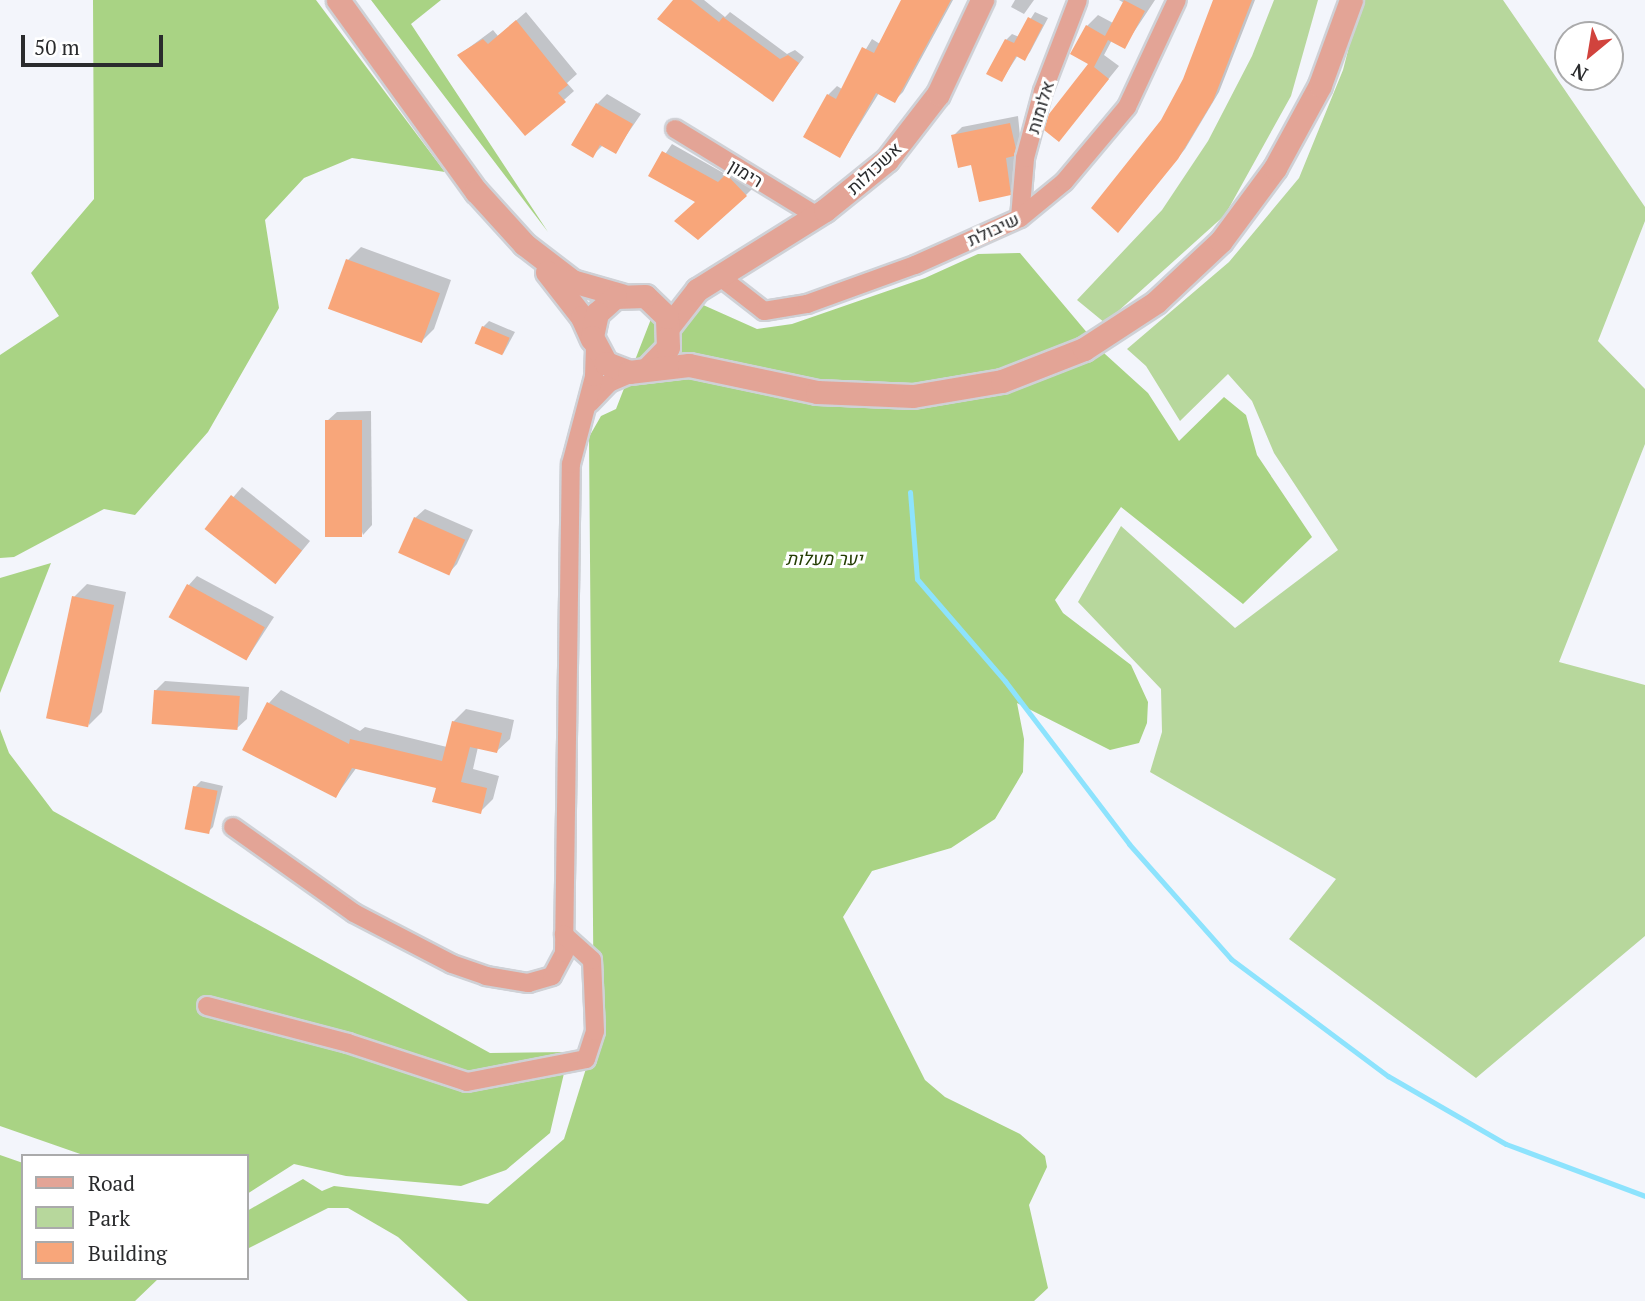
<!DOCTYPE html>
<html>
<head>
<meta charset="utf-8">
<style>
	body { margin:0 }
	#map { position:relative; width:1645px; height:1301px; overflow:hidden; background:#f3f5fb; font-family:"PT Serif",Heebo,serif }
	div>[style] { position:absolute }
	.green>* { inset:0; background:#b7d79c }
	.forest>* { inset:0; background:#a9d384 }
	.shadow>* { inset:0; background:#0003 }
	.stream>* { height:5px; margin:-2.5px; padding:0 2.5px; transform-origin:2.5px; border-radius:2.5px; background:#8de3fd }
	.building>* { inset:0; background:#f8a67a; transform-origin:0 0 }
	.roads { filter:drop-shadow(2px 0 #cfd1d6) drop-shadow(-2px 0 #cfd1d6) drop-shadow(0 2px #cfd1d6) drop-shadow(0 -2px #cfd1d6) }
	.minor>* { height:18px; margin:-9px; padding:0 9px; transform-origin:9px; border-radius:9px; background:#e3a496 }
	.tertiary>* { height:23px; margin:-11.5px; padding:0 11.5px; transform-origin:11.5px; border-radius:11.5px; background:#e3a496 }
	span { translate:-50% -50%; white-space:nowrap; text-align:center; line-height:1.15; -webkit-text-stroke:6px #fff; paint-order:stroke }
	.street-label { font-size:18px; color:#2a2b2d }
	.park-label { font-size:18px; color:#243d03; font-style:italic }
	.legend { position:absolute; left:21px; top:1154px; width:228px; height:126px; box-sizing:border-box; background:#fff; border:2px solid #aaaaab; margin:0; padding:9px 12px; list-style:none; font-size:21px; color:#2a2b2d }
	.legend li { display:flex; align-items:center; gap:14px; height:35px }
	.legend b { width:35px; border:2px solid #aaaaab }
	.north { position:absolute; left:1554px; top:21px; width:70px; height:70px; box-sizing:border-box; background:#fff; border:2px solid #aaaaab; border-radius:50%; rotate:210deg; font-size:19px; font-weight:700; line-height:28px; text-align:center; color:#2a2b2d }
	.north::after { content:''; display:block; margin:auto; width:24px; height:32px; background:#d1433d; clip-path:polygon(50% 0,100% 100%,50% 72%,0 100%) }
	.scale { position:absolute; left:21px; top:35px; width:142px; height:32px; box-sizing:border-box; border:4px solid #2a2b2d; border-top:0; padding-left:9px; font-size:21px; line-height:24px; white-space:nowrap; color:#2a2b2d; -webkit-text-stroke:5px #fff; paint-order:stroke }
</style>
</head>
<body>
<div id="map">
	<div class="green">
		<div style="clip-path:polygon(1274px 0,1318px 0,1291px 96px,1225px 215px,1105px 323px,1077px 300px,1162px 210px,1208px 141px,1252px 56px)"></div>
		<div style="clip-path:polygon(1361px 0,1503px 0,1645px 207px,1645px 221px,1598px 341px,1645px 389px,1645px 444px,1559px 662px,1645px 685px,1645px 936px,1476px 1078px,1289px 939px,1336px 879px,1150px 772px,1162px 732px,1161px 689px,1078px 602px,1121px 526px,1235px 628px,1338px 550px,1274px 453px,1252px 401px,1228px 374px,1180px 421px,1146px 366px,1127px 349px,1229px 262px,1299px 178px,1343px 70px)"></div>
	</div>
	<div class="forest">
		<div style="clip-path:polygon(93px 0,316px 0,445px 172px,352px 158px,304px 178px,265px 220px,279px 308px,208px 432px,135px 515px,104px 509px,14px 557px,0 558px,0 355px,59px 316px,31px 273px,94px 199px)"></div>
		<div style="clip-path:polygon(371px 0,441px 0,411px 24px,548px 232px)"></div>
		<div style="clip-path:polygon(1020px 253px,1105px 354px,1148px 393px,1179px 441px,1224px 397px,1246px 415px,1257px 455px,1312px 537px,1243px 604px,1121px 507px,1055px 600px,1063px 613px,1131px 665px,1148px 702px,1147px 723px,1139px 743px,1110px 750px,1017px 703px,1024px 739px,1023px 772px,995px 819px,951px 848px,872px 871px,843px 917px,925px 1080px,945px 1097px,1020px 1134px,1045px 1156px,1047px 1167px,1029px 1205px,1048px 1288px,1034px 1301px,468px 1301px,398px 1237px,348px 1208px,328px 1208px,247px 1249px,247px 1211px,303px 1179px,322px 1191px,334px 1186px,488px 1204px,564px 1139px,594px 1043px,589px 437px,601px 416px,616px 409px,651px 319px,701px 304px,757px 329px,792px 324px,925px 278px,978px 254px)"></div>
		<div style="clip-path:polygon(51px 563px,0 693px,0 578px)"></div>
		<div style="clip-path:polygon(0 729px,9px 753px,53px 811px,490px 1053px,569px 1052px,550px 1133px,506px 1170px,461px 1186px,346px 1176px,294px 1164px,247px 1194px,247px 1156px,86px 1156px,0 1126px)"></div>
		<div style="clip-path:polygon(0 1155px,23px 1163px,23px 1278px,159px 1278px,135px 1301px,0 1301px)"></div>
	</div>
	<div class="shadow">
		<div style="clip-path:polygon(675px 0,704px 0,725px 17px,730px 12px,787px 54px,795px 50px,804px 57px,773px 99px)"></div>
		<div style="clip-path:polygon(903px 0,953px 0,903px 92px,894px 101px,879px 93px,840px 156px,828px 95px,837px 86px,842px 89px,872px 39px,880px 44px)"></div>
		<div style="clip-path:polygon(1015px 0,1034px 0,1024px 14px,1011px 7px)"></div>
		<div style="clip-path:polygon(1119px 0,1155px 0,1124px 47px,1112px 40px,1104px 55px,1119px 66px,1059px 140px,1091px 63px,1087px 26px,1098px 15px,1113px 23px,1124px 3px)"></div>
		<div style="clip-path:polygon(1216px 0,1255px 0,1219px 92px,1185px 149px,1125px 224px,1163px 121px,1185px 79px)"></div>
		<div style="clip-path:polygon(526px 12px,577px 74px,567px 83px,574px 91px,526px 134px,459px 55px,493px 30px,498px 36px)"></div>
		<div style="clip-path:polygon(1035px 12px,1048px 18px,1030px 52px,1025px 58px,1018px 55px,1002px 80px,989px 73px,1006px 40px,1012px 34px,1019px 37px)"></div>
		<div style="clip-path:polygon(607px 94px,641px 114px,615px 152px,603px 145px,593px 155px,597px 104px)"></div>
		<div style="clip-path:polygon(1018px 116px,1021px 146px,1014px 153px,1018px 185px,1010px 193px,972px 163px,953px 136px,962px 127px)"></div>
		<div style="clip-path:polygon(672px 144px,727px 175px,735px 167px,754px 187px,746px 195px,698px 201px,651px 175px)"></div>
		<div style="clip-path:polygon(361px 247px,451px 280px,434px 329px,421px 342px,348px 260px)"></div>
		<div style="clip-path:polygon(489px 321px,515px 332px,503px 354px,483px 327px)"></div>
		<div style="clip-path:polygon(371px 411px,372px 525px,363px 535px,327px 421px,337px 412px)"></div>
		<div style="clip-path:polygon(242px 487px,310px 541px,283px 574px,206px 529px)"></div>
		<div style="clip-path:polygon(425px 509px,473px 530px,457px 564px,448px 574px,415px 518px)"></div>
		<div style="clip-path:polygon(197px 576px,274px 617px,248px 657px,188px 586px)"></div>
		<div style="clip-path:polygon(87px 584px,126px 592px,102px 712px,89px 725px,74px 597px)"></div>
		<div style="clip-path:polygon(165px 681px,249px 687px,247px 719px,237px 728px,155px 691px)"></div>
		<div style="clip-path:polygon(281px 690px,360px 731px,365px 727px,447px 747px,453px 722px,466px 709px,514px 720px,510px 739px,497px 751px,478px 747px,473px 769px,499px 776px,493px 799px,480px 812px,438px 787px,357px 767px,336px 796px,269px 703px)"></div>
		<div style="clip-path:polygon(201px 781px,223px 786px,213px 827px,207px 833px,195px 787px)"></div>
	</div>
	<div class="stream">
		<div style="left:910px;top:492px;width:87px;rotate:85.4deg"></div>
		<div style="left:917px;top:579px;width:135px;rotate:49.2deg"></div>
		<div style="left:1005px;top:681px;width:205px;rotate:52.7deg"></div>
		<div style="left:1129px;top:844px;width:154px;rotate:48.4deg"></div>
		<div style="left:1231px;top:959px;width:196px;rotate:36.7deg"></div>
		<div style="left:1388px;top:1076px;width:136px;rotate:30deg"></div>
		<div style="left:1506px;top:1144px;width:148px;rotate:20.5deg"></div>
	</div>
	<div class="building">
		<div style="clip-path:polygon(673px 0,691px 0,719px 22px,723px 17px,780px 59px,788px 55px,799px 63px,773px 102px,657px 19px)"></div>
		<div style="clip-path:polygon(901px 0,951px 0,895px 103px,876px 93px,840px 158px,803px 137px,827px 94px,836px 99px,862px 47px,874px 53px)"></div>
		<div style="clip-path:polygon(1124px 0,1145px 11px,1125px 49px,1108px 40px,1094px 67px,1109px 79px,1059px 142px,1044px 130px,1049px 114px,1088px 64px,1070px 54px,1086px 25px,1105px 36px)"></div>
		<div style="clip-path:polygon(1213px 0,1252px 0,1213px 101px,1178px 159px,1118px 233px,1091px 208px,1161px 120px,1183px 79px)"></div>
		<div style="clip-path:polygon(1028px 17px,1043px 25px,1025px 61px,1016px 56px,1002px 82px,986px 74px,1005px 39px,1014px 43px)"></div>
		<div style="clip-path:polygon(516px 20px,568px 85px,558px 93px,566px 102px,525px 136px,457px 55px,483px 39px,488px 44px)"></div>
		<div style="clip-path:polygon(596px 103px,633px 124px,616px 154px,600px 145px,593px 158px,571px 145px)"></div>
		<div style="clip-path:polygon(1010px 123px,1016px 149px,1014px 156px,1006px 158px,1011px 195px,979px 202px,971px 165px,958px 168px,951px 135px)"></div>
		<div style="clip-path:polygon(662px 151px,718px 182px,726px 174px,747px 196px,698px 240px,674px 221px,695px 202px,648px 176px)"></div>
		<div style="left:346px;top:259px;width:100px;height:53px;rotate:20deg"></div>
		<div style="left:482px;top:326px;width:30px;height:19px;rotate:23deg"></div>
		<div style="left:325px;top:420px;width:37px;height:117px"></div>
		<div style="left:231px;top:495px;width:90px;height:43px;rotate:38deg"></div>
		<div style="left:414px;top:517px;width:56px;height:39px;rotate:24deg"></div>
		<div style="left:187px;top:584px;width:89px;height:38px;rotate:29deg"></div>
		<div style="left:72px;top:596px;width:43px;height:125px;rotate:12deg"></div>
		<div style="left:154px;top:690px;width:86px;height:34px;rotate:4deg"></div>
		<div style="clip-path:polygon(267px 702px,349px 744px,350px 739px,442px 761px,452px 721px,502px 733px,497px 753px,470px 747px,461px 782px,487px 788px,481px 814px,432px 802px,436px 788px,352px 768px,336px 798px,242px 750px)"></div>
		<div style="left:193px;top:786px;width:25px;height:44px;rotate:11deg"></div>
	</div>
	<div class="roads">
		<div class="minor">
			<div style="left:675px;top:129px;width:167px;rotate:31.5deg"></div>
			<div style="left:1020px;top:218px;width:60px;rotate:-85.2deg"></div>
			<div style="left:1025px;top:158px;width:69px;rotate:-75deg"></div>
			<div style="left:1043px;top:91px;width:97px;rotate:-69deg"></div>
			<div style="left:719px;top:276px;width:57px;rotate:37.9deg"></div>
			<div style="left:764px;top:311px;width:44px;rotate:-9.2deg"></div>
			<div style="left:807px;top:304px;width:115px;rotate:-19.9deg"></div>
			<div style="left:915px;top:265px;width:115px;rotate:-24.1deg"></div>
			<div style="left:1020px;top:218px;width:57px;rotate:-39.3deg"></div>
			<div style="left:1064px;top:182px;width:98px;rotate:-50deg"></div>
			<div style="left:1127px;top:107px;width:118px;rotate:-65deg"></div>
			<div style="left:590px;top:403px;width:28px;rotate:-46deg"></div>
			<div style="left:609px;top:383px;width:28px;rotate:-23deg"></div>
			<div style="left:233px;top:827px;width:148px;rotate:35.4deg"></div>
			<div style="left:354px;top:913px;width:110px;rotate:27.5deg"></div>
			<div style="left:452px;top:964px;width:36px;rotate:19deg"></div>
			<div style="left:486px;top:976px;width:43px;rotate:9.5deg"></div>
			<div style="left:528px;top:983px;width:25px;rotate:-16deg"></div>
			<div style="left:552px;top:976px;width:26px;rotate:-62deg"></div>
			<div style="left:564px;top:953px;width:489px;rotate:-89.2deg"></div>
			<div style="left:571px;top:464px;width:90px;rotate:-75.2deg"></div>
			<div style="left:594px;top:377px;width:28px;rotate:-88deg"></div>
			<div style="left:207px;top:1006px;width:146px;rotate:14.7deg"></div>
			<div style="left:348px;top:1043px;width:125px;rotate:18.1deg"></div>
			<div style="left:467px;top:1082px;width:121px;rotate:-10.9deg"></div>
			<div style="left:586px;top:1059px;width:29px;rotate:-72deg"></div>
			<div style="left:595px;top:1031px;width:71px;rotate:-92.4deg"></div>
			<div style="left:592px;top:960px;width:38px;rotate:-138deg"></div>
		</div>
		<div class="tertiary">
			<div style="left:338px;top:0;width:236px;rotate:54.2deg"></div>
			<div style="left:476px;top:191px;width:72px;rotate:47.8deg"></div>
			<div style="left:524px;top:244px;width:61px;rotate:37.6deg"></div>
			<div style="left:572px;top:281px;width:51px;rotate:15.9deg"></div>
			<div style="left:547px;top:272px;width:57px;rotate:52.1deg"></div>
			<div style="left:582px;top:317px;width:24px;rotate:66deg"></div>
			<div style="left:669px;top:326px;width:46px;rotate:-52.1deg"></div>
			<div style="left:697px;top:290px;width:151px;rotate:-32deg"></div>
			<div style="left:825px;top:210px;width:80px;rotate:-38.9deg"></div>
			<div style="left:887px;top:160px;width:83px;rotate:-52.3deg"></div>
			<div style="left:938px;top:94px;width:104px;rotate:-64.9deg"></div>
			<div style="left:647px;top:369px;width:30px;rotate:-46deg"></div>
			<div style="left:668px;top:347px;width:30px;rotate:-92deg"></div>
			<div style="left:667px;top:317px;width:30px;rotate:-136deg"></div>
			<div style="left:645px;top:296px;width:30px;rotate:178deg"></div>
			<div style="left:615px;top:297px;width:24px;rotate:138deg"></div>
			<div style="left:597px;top:313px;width:25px;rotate:102deg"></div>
			<div style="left:592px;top:337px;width:30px;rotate:62deg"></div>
			<div style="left:606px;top:363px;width:25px;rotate:21deg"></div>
			<div style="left:629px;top:372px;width:60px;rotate:-6.7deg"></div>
			<div style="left:689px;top:365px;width:131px;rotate:11.9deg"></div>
			<div style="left:817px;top:392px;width:96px;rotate:2.4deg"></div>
			<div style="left:913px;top:396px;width:90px;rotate:-9.6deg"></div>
			<div style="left:1002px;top:381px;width:88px;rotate:-21.3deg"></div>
			<div style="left:1084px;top:349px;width:86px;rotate:-33.1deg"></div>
			<div style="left:1156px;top:302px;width:89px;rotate:-43.2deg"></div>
			<div style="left:1221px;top:241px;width:91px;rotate:-53.5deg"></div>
			<div style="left:1275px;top:168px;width:94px;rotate:-61.5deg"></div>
			<div style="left:1320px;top:85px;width:90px;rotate:-70deg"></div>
		</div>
	</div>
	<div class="street-label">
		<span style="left:1040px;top:107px;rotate:-73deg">אלומות</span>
		<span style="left:874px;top:168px;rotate:-43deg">אשכולות</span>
		<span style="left:746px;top:173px;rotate:31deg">רימון</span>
		<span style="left:993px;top:229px;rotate:-25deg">שיבולת</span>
	</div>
	<div class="park-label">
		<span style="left:824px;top:558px">יער מעלות</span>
	</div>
	<ul class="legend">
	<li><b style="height:9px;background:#e3a496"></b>Road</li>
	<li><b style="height:19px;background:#b7d79c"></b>Park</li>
	<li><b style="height:19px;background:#f8a67a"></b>Building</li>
	</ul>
	<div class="north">N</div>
	<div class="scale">50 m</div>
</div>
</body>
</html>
